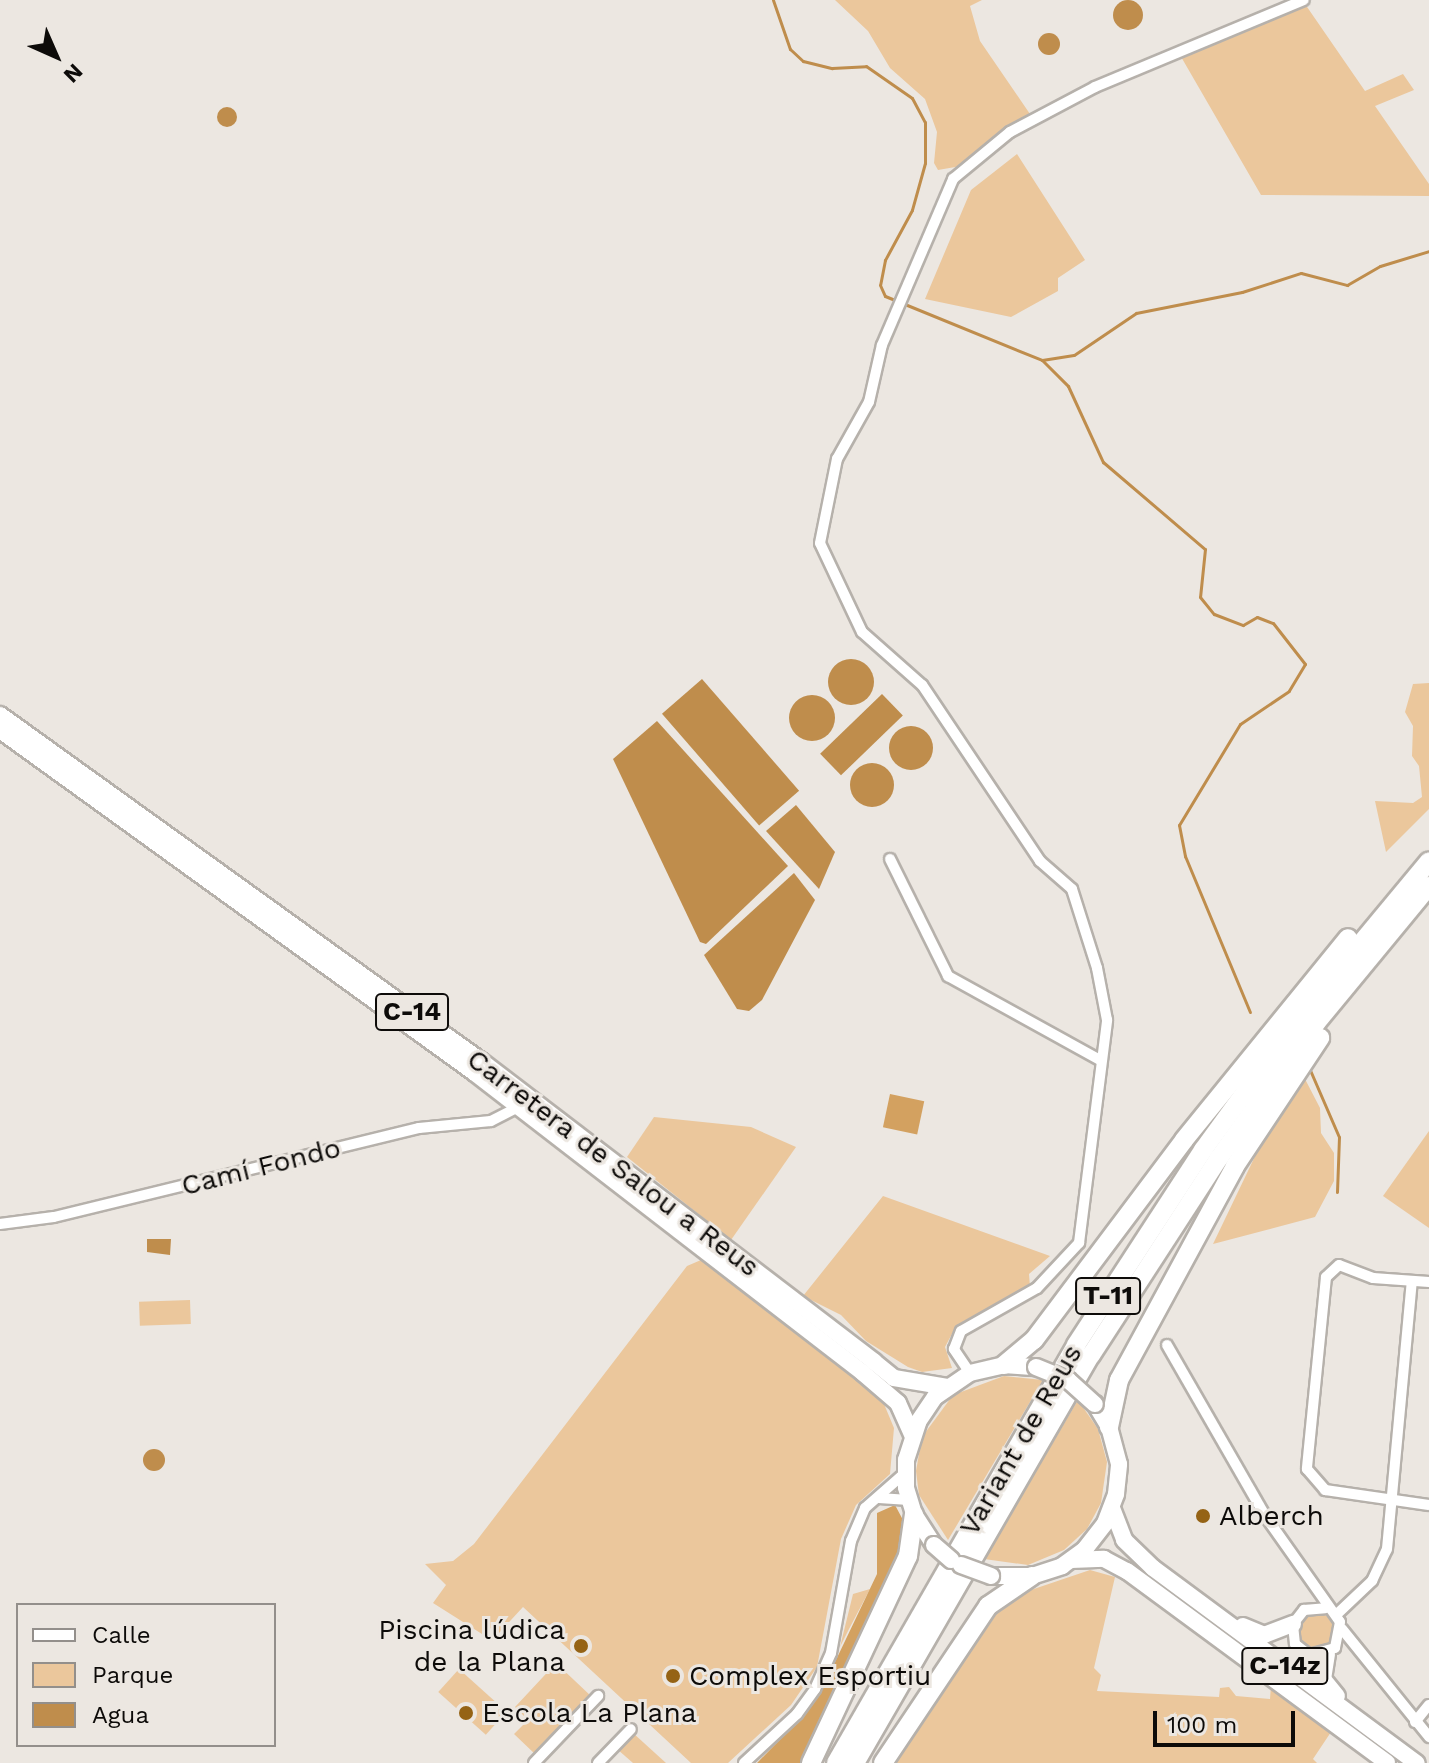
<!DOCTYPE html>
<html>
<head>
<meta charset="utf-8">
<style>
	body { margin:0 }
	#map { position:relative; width:1429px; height:1763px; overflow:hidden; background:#ece7e1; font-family:"Work Sans",sans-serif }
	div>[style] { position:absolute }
	.green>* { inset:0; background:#ebc79c; transform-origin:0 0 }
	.round { border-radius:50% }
	.forest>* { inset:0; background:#d3a160; transform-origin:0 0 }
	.water>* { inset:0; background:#bf8d4c; transform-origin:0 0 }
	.stream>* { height:3px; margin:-1.5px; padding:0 1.5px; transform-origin:1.5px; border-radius:1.5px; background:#bf8d4c }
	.roads { filter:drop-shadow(2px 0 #b6b1ab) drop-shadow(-2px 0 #b6b1ab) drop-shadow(0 2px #b6b1ab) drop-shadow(0 -2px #b6b1ab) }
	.minor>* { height:10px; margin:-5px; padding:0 5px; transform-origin:5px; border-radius:5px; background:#fff }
	.primary>* { height:16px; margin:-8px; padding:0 8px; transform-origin:8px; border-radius:8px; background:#fff }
	.trunk>* { height:16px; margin:-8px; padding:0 8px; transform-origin:8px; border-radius:8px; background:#fff }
	.motorway>* { height:18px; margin:-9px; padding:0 9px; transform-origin:9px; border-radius:9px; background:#fff }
	.bridges { filter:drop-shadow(2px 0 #b6b1ab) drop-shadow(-2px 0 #b6b1ab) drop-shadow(0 2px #b6b1ab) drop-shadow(0 -2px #b6b1ab) }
	.primary-bridge>* { height:16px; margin:-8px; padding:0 8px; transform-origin:8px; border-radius:8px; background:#fff }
	.dots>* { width:22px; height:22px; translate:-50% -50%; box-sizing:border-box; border:4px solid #ece7e1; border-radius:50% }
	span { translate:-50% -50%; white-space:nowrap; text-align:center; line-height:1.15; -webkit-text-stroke:6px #ece7e1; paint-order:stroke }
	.shield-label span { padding:2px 6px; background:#ece7e1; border:2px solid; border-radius:6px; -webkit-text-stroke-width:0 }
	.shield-label { font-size:26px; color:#0d0b09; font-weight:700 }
	.street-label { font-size:28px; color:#0d0b09 }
	.poi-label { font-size:28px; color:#0d0b09 }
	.left { translate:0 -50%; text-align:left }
	.right { translate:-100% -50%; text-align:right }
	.legend { position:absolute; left:16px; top:1603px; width:260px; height:144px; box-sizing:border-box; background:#ece7e1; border:2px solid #938f8b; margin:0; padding:10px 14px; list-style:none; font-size:24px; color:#0d0b09 }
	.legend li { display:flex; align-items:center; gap:16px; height:40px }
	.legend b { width:40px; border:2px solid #938f8b }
	.north { position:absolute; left:16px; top:16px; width:80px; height:80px; -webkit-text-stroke:6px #ece7e1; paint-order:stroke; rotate:135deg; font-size:22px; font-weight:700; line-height:32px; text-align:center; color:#0d0b09 }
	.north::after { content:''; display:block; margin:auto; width:28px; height:36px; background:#0d0b09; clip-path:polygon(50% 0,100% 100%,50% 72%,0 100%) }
	.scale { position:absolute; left:1153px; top:1711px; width:142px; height:36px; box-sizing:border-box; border:4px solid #0d0b09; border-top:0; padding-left:10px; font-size:24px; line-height:28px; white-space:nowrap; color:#0d0b09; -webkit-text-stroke:6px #ece7e1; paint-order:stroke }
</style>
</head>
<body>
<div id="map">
	<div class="green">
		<div style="clip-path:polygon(835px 0,982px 0,970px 6px,980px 41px,1032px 117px,961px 166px,938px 170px,934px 163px,937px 132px,925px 99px,890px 68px,868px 31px)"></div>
		<div style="clip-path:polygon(1305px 4px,1365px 91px,1403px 74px,1414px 90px,1375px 106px,1429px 184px,1429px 196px,1261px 195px,1180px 55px)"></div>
		<div style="clip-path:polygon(1017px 154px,1085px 260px,1058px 278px,1058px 291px,1011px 317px,925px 299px,971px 190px)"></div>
		<div style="clip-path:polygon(1429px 683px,1429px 809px,1386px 852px,1375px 801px,1413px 803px,1422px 797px,1419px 766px,1412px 756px,1413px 726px,1405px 712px,1413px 684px)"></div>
		<div style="clip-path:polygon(1305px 1079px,1320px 1108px,1321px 1133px,1334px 1153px,1334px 1181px,1315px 1217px,1213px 1244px,1259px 1148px)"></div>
		<div style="clip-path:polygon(654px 1117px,751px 1127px,796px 1147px,731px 1240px,627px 1157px)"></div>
		<div style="clip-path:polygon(1429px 1131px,1429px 1228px,1383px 1196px)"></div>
		<div style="clip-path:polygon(883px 1196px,1050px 1256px,1029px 1274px,1030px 1287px,954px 1330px,945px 1347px,952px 1368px,922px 1372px,908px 1367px,866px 1341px,841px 1315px,803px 1296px)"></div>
		<div style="clip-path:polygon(701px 1260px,813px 1343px,884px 1404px,894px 1428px,890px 1474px,856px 1505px,841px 1539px,817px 1667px,791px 1705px,728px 1763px,691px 1763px,523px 1607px,499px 1633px,488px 1627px,482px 1634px,433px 1603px,446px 1585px,425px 1564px,453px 1561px,474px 1544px,687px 1266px)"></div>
		<div style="left:190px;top:1300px;width:24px;height:51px;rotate:88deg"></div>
		<div style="clip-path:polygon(1004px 1376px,1043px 1380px,948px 1540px,919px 1495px,916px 1471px,922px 1437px,953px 1395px)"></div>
		<div style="clip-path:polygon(1078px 1400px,1098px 1429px,1107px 1462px,1101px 1503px,1087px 1529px,1064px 1550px,1028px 1565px,984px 1559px)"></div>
		<div style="clip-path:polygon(1090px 1570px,1115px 1577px,1094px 1668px,1101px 1675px,1097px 1691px,1219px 1697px,1220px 1688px,1229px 1687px,1236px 1696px,1270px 1699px,1271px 1685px,1331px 1732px,1313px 1759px,1317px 1763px,894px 1763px,1000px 1609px,1025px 1592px)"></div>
		<div style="clip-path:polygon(870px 1589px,849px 1629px,840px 1647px,853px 1594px)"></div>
		<div class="round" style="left:1299px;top:1613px;width:36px;height:36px"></div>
		<div style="clip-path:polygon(556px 1663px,592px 1697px,536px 1755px,514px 1734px,528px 1720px,515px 1707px)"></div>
		<div style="left:459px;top:1669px;width:64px;height:31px;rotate:42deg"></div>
		<div style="clip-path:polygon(633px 1733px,666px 1763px,633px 1763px,617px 1749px)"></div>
	</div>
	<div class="forest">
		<div style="left:890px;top:1094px;width:35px;height:34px;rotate:12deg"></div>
		<div style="clip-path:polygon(895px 1505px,903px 1520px,904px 1551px,806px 1763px,757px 1763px,802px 1717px,824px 1685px,877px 1574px,877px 1513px)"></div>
	</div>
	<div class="water">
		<div class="round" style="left:1113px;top:0;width:30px;height:30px"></div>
		<div class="round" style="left:1038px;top:33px;width:22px;height:22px"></div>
		<div class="round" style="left:217px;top:107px;width:20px;height:20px"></div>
		<div class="round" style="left:828px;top:659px;width:46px;height:46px"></div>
		<div style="left:702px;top:679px;width:148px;height:53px;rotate:49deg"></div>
		<div style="left:882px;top:694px;width:30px;height:86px;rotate:46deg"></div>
		<div class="round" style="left:789px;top:695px;width:46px;height:46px"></div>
		<div style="clip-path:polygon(657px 721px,788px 866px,706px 944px,700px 942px,613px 759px)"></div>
		<div class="round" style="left:889px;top:726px;width:44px;height:44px"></div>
		<div class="round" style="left:850px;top:763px;width:44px;height:44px"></div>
		<div style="clip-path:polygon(796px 805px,835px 852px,819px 889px,766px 831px)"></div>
		<div style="clip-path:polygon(794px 873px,815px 900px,762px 1000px,749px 1011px,737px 1009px,704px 955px)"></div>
		<div style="clip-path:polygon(147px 1239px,171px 1239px,170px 1255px,147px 1252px)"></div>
		<div class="round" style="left:143px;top:1449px;width:22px;height:22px"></div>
	</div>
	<div class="stream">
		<div style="left:773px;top:0;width:52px;rotate:70.9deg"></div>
		<div style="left:790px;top:49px;width:18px;rotate:43deg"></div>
		<div style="left:803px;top:61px;width:30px;rotate:14deg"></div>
		<div style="left:832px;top:68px;width:34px;rotate:-3deg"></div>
		<div style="left:866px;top:66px;width:56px;rotate:34.8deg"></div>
		<div style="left:912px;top:98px;width:27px;rotate:62deg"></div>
		<div style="left:925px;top:122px;width:41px;rotate:90deg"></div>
		<div style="left:925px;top:163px;width:49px;rotate:105.5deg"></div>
		<div style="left:912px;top:210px;width:57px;rotate:118.4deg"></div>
		<div style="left:885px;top:260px;width:25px;rotate:101deg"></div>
		<div style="left:880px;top:285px;width:12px;rotate:66deg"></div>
		<div style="left:885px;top:296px;width:170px;rotate:22.2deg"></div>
		<div style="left:1042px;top:360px;width:37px;rotate:45deg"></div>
		<div style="left:1068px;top:386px;width:84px;rotate:65.3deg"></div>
		<div style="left:1103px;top:462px;width:134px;rotate:40.5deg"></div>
		<div style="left:1205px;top:549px;width:48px;rotate:95.9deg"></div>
		<div style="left:1200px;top:597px;width:22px;rotate:51deg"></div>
		<div style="left:1214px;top:614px;width:31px;rotate:21deg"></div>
		<div style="left:1243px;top:625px;width:16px;rotate:-30deg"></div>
		<div style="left:1257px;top:617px;width:17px;rotate:21deg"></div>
		<div style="left:1273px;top:623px;width:52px;rotate:52deg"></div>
		<div style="left:1305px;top:664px;width:31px;rotate:121deg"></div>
		<div style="left:1289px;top:691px;width:59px;rotate:146deg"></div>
		<div style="left:1240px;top:724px;width:118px;rotate:121.1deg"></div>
		<div style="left:1179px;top:825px;width:32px;rotate:79deg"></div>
		<div style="left:1185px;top:856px;width:169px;rotate:67.4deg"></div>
		<div style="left:1042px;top:360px;width:32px;rotate:-9deg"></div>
		<div style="left:1074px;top:355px;width:75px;rotate:-34.1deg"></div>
		<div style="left:1136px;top:313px;width:108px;rotate:-11.2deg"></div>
		<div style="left:1242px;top:292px;width:62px;rotate:-17.9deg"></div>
		<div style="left:1301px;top:273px;width:48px;rotate:14.6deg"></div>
		<div style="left:1347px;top:285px;width:38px;rotate:-30deg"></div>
		<div style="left:1380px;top:266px;width:51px;rotate:-17deg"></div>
		<div style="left:1310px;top:1070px;width:73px;rotate:66.6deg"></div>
		<div style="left:1339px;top:1137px;width:55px;rotate:92.1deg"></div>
	</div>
	<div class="roads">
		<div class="minor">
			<div style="left:890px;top:859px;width:131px;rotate:63.6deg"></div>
			<div style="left:948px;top:976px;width:174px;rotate:28.9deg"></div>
			<div style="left:0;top:1224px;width:54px;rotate:-7.4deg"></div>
			<div style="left:54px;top:1217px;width:376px;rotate:-13.7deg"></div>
			<div style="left:419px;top:1128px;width:72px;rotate:-5.6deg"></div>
			<div style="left:491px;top:1121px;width:31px;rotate:-27deg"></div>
			<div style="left:1429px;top:1282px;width:56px;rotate:-175.9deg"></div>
			<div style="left:1373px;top:1278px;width:36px;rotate:-159deg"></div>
			<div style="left:1339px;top:1265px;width:18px;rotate:137deg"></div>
			<div style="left:1326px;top:1277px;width:193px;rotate:95.7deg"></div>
			<div style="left:1307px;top:1469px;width:28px;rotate:49deg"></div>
			<div style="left:1325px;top:1490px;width:105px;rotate:8.2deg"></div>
			<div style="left:1167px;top:1345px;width:198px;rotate:60.1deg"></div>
			<div style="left:1266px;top:1517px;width:128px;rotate:54.8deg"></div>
			<div style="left:1340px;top:1622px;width:26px;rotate:101deg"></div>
			<div style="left:1335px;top:1648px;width:27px;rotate:165deg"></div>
			<div style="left:1309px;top:1655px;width:18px;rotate:-142deg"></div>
			<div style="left:1295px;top:1644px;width:20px;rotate:-96deg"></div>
			<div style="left:1293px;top:1624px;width:18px;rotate:-52deg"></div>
			<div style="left:1304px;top:1610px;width:21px;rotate:-5deg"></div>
			<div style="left:970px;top:1373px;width:29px;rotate:-124deg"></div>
			<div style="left:954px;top:1349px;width:19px;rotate:-69deg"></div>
			<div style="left:961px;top:1331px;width:87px;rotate:-29.5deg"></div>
			<div style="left:1037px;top:1288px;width:62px;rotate:-47deg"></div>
			<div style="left:1079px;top:1243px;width:225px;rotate:-82.8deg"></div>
			<div style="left:1107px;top:1020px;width:53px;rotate:-100.9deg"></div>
			<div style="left:1097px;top:968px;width:83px;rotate:-107.6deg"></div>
			<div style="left:1072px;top:889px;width:43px;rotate:-138.8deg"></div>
			<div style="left:1040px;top:861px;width:212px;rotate:-123.8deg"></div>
			<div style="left:922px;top:685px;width:80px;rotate:-138.5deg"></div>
			<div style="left:862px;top:632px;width:98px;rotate:-115.3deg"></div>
			<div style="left:820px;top:543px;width:86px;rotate:-78.6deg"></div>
			<div style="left:837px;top:459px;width:65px;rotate:-60.7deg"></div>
			<div style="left:869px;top:402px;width:58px;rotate:-77.2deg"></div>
			<div style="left:882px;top:345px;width:181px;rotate:-66.8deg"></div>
			<div style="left:953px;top:179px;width:74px;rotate:-39.5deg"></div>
			<div style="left:1010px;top:132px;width:96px;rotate:-27.9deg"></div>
			<div style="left:1095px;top:87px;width:226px;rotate:-22.6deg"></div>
			<div style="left:879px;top:1498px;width:30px;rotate:4deg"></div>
			<div style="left:1336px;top:1615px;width:50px;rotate:-43.4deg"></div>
			<div style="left:1372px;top:1581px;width:35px;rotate:-65deg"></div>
			<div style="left:1387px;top:1549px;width:269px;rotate:-84.7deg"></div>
			<div style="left:1342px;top:1629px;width:139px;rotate:51.1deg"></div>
			<div style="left:1415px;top:1722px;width:22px;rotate:-51deg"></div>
			<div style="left:534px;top:1763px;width:93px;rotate:-46.3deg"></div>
			<div style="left:598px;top:1763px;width:47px;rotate:-45.9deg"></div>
			<div style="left:744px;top:1763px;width:72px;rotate:-42.8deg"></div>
			<div style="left:797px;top:1714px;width:31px;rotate:-54deg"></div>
			<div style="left:815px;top:1689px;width:39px;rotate:-66deg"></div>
			<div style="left:831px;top:1653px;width:114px;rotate:-79.9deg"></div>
			<div style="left:851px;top:1541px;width:36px;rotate:-67deg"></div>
			<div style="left:865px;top:1508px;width:53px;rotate:-41.2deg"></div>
		</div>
		<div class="primary">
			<div style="left:873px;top:1361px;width:27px;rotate:39deg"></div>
			<div style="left:894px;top:1378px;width:54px;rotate:9.6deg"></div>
			<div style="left:863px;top:1373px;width:46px;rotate:40.6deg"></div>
			<div style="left:898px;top:1403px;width:35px;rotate:66deg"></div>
			<div style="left:1112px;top:1508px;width:34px;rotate:69deg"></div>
			<div style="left:1124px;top:1540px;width:40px;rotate:44deg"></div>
			<div style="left:1153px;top:1568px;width:328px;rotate:36.5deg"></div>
			<div style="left:934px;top:1545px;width:37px;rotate:-123deg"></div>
			<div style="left:914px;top:1514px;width:28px;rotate:-107deg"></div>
			<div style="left:906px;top:1487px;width:27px;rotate:-90deg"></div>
			<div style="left:906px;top:1460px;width:40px;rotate:-72deg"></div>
			<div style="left:918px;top:1422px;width:30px;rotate:-56deg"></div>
			<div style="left:935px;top:1397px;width:42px;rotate:-34.4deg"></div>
			<div style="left:970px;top:1373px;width:35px;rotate:-13deg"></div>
			<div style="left:1004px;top:1365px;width:32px;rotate:4deg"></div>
			<div style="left:1071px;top:1560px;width:33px;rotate:-2deg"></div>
			<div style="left:1104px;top:1559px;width:26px;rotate:28deg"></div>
			<div style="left:1127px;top:1571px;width:323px;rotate:36.4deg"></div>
			<div style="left:991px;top:1576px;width:41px"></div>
			<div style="left:1032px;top:1576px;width:32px;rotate:-18deg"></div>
			<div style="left:1062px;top:1566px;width:29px;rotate:-36deg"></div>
			<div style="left:1085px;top:1549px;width:33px;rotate:-52deg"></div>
			<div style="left:1105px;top:1523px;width:31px;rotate:-69deg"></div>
			<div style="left:1116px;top:1494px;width:30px;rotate:-84deg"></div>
			<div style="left:1119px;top:1464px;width:38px;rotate:-105deg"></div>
			<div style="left:1109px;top:1427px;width:27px;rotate:-121deg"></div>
			<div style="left:1243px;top:1626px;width:23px;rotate:23deg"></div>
			<div style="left:1264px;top:1635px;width:31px;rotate:-21deg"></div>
			<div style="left:1327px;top:1654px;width:25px;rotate:99deg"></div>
			<div style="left:1323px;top:1679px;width:22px;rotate:51deg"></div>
		</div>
		<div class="trunk">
			<div style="left:0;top:715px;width:593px;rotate:35.73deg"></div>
			<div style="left:481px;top:1061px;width:494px;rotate:37.4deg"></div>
			<div style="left:0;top:730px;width:586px;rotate:35.83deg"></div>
			<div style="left:475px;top:1073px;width:490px;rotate:37.7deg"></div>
		</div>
		<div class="motorway">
			<div style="left:1004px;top:1365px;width:39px;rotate:-40deg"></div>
			<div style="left:1034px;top:1340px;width:250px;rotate:-53.1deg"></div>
			<div style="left:1184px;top:1140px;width:260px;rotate:-50.9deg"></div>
			<div style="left:1109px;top:1427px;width:48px;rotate:-78deg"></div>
			<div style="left:1119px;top:1380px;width:243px;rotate:-61.5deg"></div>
			<div style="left:1235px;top:1166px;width:154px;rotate:-56.4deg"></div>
			<div style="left:811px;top:1763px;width:229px;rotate:-64.9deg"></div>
			<div style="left:908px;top:1556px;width:42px;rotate:-81.9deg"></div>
			<div style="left:836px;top:1763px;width:482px;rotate:-60.1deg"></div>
			<div style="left:1076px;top:1345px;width:233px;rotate:-56.9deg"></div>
			<div style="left:1203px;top:1150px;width:170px;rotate:-53.9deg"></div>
			<div style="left:1303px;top:1013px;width:197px;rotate:-50.3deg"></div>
			<div style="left:855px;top:1763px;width:471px;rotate:-60deg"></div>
			<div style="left:1091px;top:1355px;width:235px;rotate:-57deg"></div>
			<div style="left:1219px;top:1158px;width:166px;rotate:-54.3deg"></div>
			<div style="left:1316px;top:1023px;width:178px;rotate:-50.5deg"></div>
			<div style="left:883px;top:1763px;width:189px;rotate:-56.2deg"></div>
			<div style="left:988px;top:1606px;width:53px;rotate:-34.3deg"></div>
		</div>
	</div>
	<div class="bridges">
		<div class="primary-bridge">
			<div style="left:1036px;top:1367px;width:35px;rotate:22deg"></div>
			<div style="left:1068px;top:1380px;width:36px;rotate:42deg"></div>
			<div style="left:934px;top:1545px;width:23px;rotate:41deg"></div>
			<div style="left:961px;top:1565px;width:32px;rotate:20deg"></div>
		</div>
	</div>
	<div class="dots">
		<div style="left:1203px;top:1516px;background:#956315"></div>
		<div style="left:581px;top:1646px;background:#956315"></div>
		<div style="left:673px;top:1676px;background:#956315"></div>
		<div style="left:466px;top:1713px;background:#956315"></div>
	</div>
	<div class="shield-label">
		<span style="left:412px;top:1012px">C-14</span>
		<span style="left:1108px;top:1296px">T-11</span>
		<span style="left:1285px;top:1666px">C-14z</span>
	</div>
	<div class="street-label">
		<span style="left:613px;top:1163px;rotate:37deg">Carretera de Salou a Reus</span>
		<span style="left:261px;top:1167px;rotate:-14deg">Camí Fondo</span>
		<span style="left:1021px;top:1440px;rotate:-60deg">Variant de Reus</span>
	</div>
	<div class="poi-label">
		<span class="left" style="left:1219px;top:1516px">Alberch</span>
		<span class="right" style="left:565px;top:1646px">Piscina lúdica<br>de la Plana</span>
		<span class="left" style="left:689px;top:1676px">Complex Esportiu</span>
		<span class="left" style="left:482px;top:1713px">Escola La Plana</span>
	</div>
	<ul class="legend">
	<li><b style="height:10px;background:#fff"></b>Calle</li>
	<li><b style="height:22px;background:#ebc79c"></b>Parque</li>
	<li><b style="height:22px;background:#bf8d4c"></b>Agua</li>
	</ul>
	<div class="north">N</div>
	<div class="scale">100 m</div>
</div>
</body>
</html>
